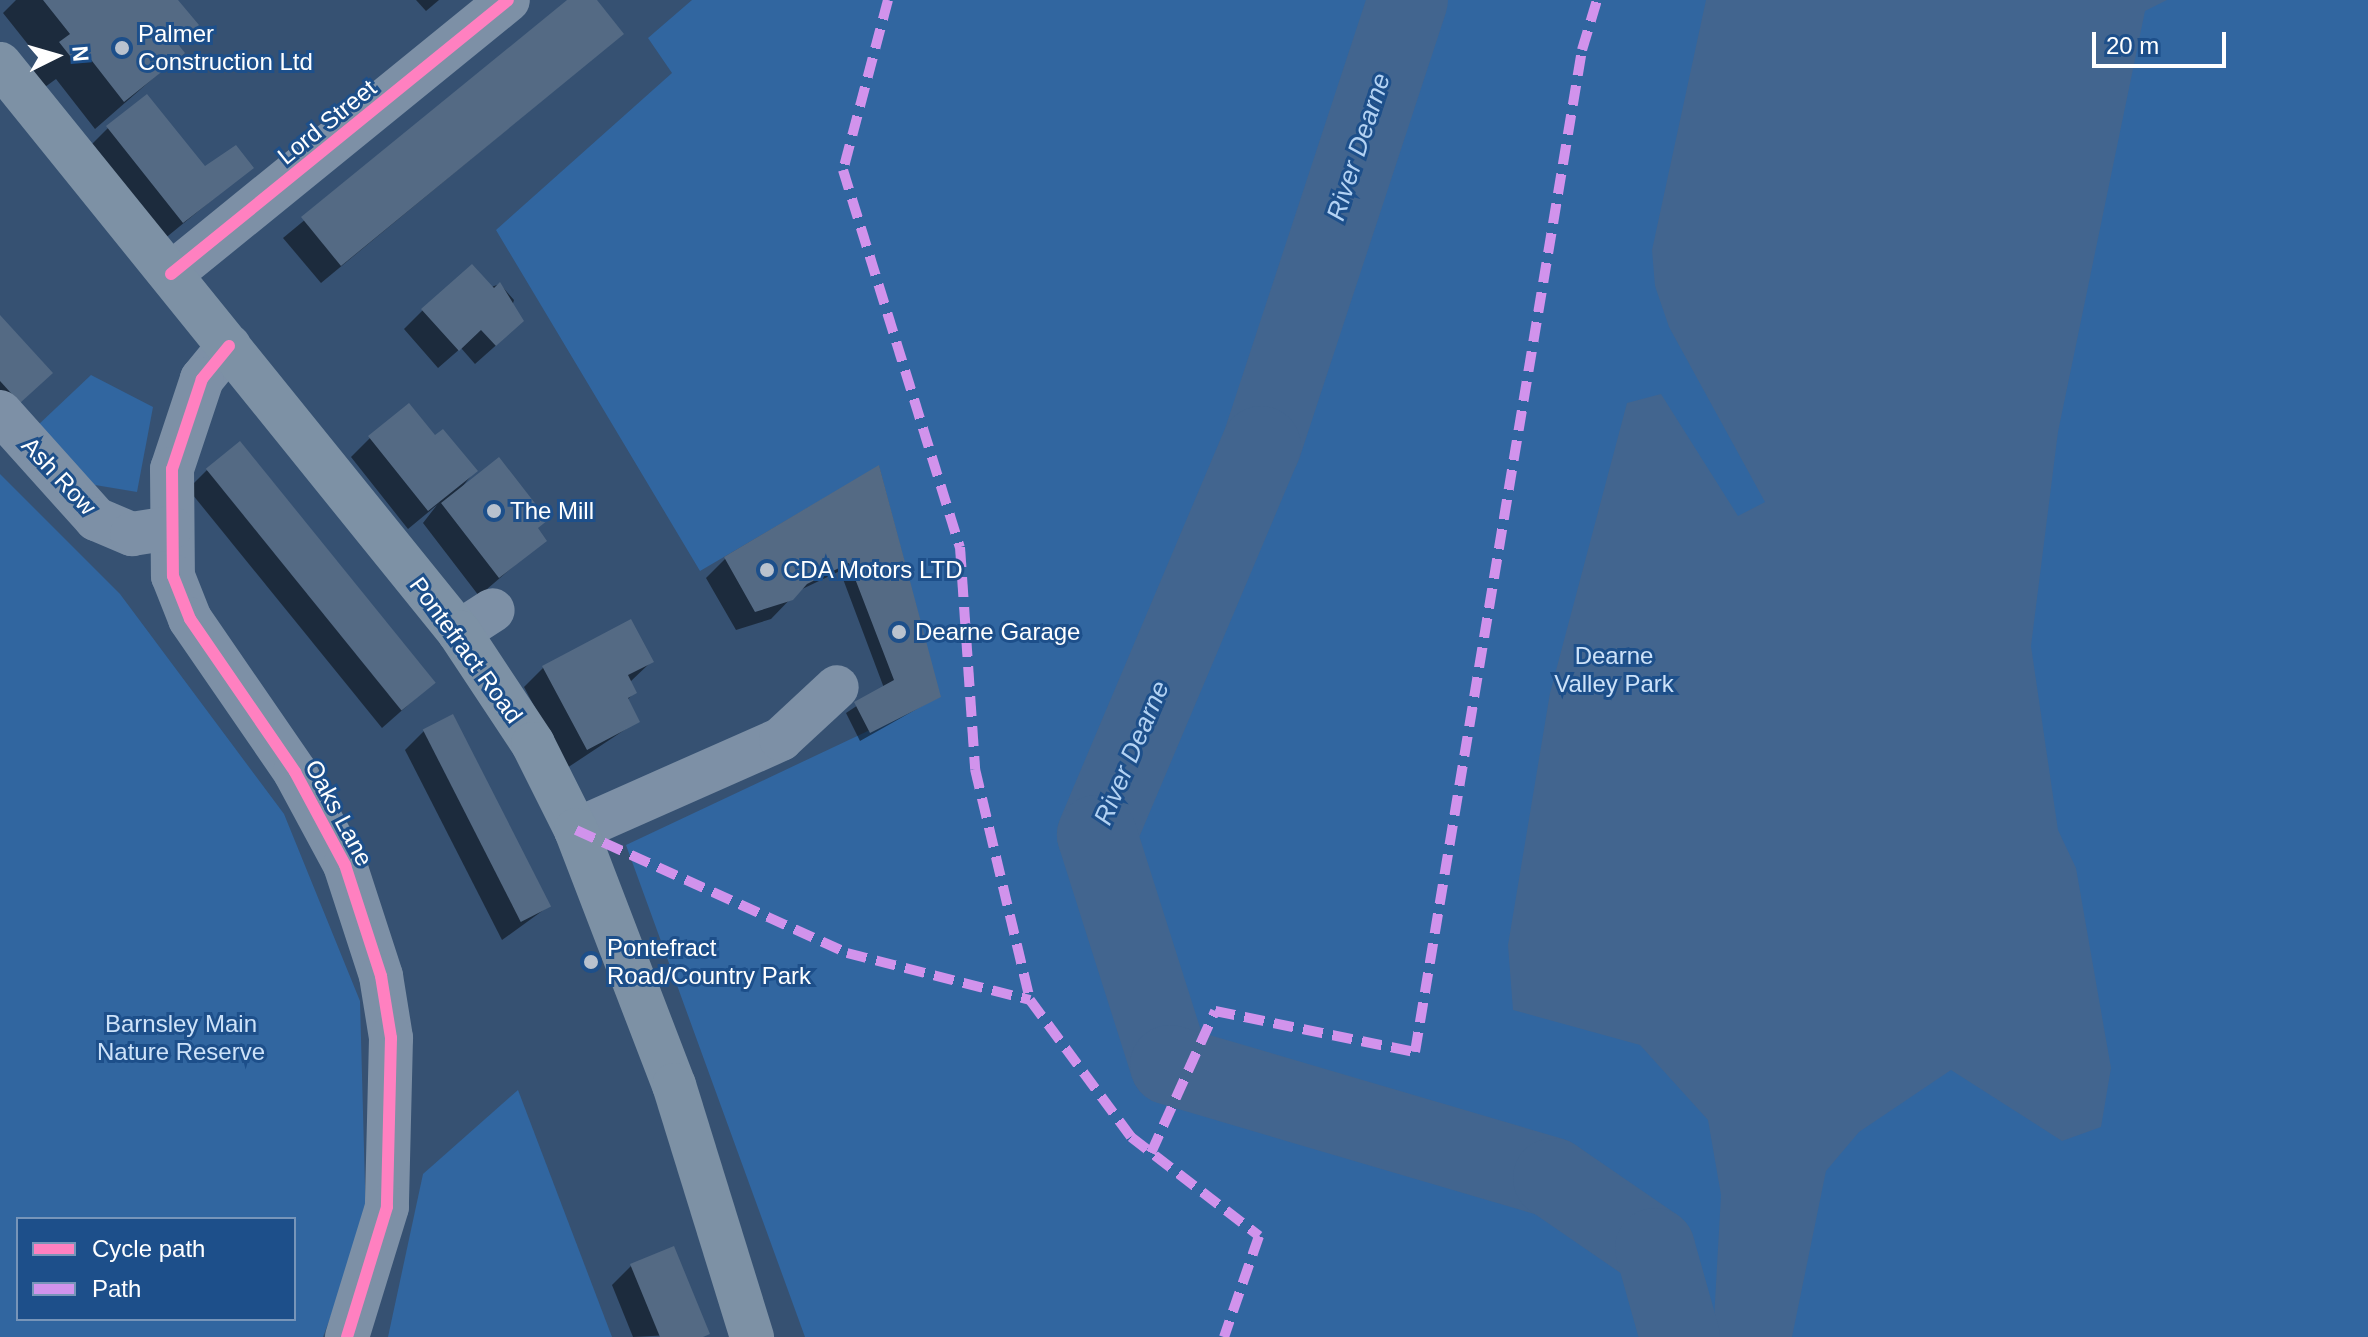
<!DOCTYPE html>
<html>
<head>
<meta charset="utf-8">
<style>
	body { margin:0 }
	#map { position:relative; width:2368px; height:1337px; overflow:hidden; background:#365172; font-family:Arial,sans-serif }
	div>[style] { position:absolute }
	.green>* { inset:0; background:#3166a0 }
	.water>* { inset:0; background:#42658f }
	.shadow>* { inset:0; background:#0007 }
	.river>* { height:80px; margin:-40px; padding:0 40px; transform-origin:40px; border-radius:40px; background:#42658f }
	.building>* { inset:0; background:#546a84; transform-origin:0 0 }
	.minor>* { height:44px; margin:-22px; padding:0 22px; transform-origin:22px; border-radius:22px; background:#7d90a6 }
	.highway>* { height:44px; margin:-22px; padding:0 22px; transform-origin:22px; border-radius:22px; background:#7d91a5 }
	.quiet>* { height:10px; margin-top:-5px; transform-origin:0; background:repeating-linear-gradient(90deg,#d193ec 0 20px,transparent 0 30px) }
	.cycleway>* { height:12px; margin:-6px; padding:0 6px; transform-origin:6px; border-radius:6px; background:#ff80c0 }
	.dots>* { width:22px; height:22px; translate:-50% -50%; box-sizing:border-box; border:4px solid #1d4f8a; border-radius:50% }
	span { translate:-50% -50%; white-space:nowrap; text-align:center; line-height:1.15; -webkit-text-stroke:6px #1d4f8a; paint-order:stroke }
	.poi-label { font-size:24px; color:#fff }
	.left { translate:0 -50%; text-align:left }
	.street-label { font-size:24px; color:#fff }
	.park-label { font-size:24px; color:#cde2f9 }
	.water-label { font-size:26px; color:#b3d2f3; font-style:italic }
	.legend { position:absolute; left:16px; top:1217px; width:280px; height:104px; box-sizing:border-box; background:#1d4f8a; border:2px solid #7795b9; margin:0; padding:10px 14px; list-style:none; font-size:24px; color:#fff }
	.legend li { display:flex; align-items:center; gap:16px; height:40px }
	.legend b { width:40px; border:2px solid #7795b9 }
	.north { position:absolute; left:16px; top:16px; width:80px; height:80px; -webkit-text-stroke:6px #1d4f8a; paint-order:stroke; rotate:85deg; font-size:22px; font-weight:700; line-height:32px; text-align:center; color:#fff }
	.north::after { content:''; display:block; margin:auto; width:28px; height:36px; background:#fff; clip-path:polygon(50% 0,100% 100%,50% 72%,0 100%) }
	.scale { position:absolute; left:2092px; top:32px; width:134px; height:36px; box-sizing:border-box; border:4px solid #fff; border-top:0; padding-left:10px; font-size:24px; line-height:28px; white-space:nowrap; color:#fff; -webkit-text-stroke:6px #1d4f8a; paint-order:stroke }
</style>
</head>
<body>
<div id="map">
	<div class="green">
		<div style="clip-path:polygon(692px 0,2368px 0,2368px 1337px,805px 1337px,626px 845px,940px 697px,879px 466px,700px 571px,496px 230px,672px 73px,648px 38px)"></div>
		<div style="clip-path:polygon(91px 375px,153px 407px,137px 492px,95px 485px,37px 426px)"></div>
		<div style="clip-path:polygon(evenodd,0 474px,120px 594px,284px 814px,360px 1001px,366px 1223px,323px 1337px,0 1337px,0 474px,18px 1219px,294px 1219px,294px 1319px,18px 1319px,18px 1219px)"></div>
		<div style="clip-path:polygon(518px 1090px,612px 1337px,388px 1337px,423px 1174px)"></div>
	</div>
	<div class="water">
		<div style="clip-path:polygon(1706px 0,2167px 0,2145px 11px,2058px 432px,2031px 646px,2058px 830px,2076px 868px,2111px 1068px,2101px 1127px,2062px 1141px,1951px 1070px,1859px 1132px,1826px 1171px,1792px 1337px,1713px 1337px,1721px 1195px,1708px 1120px,1640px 1045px,1513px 1010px,1508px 945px,1550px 693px,1627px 403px,1661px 394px,1738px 516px,1765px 502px,1669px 327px,1655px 286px,1652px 250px)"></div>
	</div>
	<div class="shadow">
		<div style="clip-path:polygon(16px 0,176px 0,196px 25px,176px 45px,182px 53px,95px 129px,56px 79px,45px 87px,33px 72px,42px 62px,3px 13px)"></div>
		<div style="clip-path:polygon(416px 0,439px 0,426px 11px)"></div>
		<div style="clip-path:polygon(570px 0,594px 0,622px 34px,321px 283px,283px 238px)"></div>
		<div style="clip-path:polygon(108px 128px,204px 169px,251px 168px,163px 240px,89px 147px)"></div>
		<div style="clip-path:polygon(500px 284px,514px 300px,502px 340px,475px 364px,461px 348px,438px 368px,404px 329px,423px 310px)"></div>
		<div style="clip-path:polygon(0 318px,50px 373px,0 421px)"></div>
		<div style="clip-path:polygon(370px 438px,434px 438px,475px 471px,458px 492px,536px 529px,544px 540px,479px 596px,423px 523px,437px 505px,408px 529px,351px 457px)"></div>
		<div style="clip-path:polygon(878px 468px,938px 697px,860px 741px,846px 713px,884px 688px,840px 571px,798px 591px,771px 619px,736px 630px,706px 578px,725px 559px)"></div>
		<div style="clip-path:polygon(207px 470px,433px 683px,382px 728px,188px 489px)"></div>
		<div style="clip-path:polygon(630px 621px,651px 662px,630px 682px,635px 692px,627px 700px,638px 721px,567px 768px,524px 687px,543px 668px)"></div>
		<div style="clip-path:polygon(424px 731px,549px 906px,502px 940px,405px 750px)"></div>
		<div style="clip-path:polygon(631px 1266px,708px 1333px,633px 1337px,612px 1285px)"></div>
	</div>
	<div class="river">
		<div style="left:1408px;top:0;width:470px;rotate:108.2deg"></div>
		<div style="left:1261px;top:446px;width:422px;rotate:112.9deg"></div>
		<div style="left:1097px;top:835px;width:241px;rotate:72.4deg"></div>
		<div style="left:1170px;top:1065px;width:399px;rotate:16.4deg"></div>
		<div style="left:1553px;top:1178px;width:124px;rotate:34.5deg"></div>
		<div style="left:1655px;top:1248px;width:92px;rotate:74.3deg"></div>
	</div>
	<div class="building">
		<div style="clip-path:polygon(43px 0,178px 0,199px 25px,177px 43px,185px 53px,124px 102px,85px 52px,74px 61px,59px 42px,70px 34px)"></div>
		<div style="clip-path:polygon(567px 0,597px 0,624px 34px,341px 266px,301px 217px)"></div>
		<div style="clip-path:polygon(147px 94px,205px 166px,236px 145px,254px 168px,183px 223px,106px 126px)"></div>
		<div style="clip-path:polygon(472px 264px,494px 288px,500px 282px,524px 321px,496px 346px,481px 330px,459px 351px,421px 309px)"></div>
		<div style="clip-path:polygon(0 315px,53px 373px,20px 403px,0 381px)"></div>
		<div style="clip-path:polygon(409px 403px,435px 435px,443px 429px,478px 471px,428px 511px,368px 436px)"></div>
		<div style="left:240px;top:441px;width:311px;height:44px;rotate:51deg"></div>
		<div style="clip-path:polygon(499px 457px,548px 520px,538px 528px,547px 541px,499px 578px,441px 503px)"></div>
		<div style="clip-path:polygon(879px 465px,941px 697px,870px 733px,854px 702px,894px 680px,849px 563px,807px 584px,793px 600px,755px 612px,724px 557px)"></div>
		<div style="clip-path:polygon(631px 619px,654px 662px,628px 675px,637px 693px,628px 698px,640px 722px,587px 750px,542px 666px)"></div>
		<div style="left:453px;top:714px;width:216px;height:34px;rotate:63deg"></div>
		<div style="clip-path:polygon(674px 1246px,710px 1334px,703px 1337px,660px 1337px,630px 1264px)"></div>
	</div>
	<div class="minor">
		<div style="left:171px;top:274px;width:434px;rotate:-39.1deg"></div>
		<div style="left:229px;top:346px;width:43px;rotate:129.3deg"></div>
		<div style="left:202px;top:379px;width:95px;rotate:108.4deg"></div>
		<div style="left:172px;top:469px;width:107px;rotate:89.5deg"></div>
		<div style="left:173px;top:576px;width:46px;rotate:68.4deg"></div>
		<div style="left:190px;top:619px;width:186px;rotate:55.5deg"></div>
		<div style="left:295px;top:772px;width:106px;rotate:61.7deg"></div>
		<div style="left:345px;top:865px;width:117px;rotate:72deg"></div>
		<div style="left:381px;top:976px;width:63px;rotate:80.8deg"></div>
		<div style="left:391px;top:1038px;width:169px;rotate:91.4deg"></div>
		<div style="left:387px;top:1207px;width:136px;rotate:107.1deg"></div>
		<div style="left:0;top:412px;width:144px;rotate:48.1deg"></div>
		<div style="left:96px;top:519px;width:39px;rotate:23deg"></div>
		<div style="left:132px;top:534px;width:39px;rotate:-9deg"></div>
		<div style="left:459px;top:632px;width:40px;rotate:-32.9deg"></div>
		<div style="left:576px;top:830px;width:224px;rotate:-23.9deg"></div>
		<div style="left:781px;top:739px;width:76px;rotate:-42.9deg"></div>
	</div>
	<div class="highway">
		<div style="left:0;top:64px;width:730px;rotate:51.06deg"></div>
		<div style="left:459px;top:632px;width:134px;rotate:56.5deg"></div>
		<div style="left:533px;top:744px;width:96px;rotate:63.4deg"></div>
		<div style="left:576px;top:830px;width:273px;rotate:69deg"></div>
		<div style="left:674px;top:1085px;width:264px;rotate:72.8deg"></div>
	</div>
	<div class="quiet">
		<div style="left:888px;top:0;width:176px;rotate:104.8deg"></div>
		<div style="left:843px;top:170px;width:395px;rotate:72.8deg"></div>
		<div style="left:960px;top:547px;width:223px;rotate:86.1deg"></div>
		<div style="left:975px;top:769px;width:237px;rotate:76.6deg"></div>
		<div style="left:1030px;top:1000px;width:170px;rotate:53.6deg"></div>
		<div style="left:1131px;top:1137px;width:162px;rotate:37.7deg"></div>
		<div style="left:1259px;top:1236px;width:107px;rotate:109.1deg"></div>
		<div style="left:576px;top:830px;width:298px;rotate:24.4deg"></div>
		<div style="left:847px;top:953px;width:189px;rotate:14.4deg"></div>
		<div style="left:1151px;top:1153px;width:156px;rotate:-65.7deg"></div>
		<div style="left:1215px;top:1011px;width:204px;rotate:11.6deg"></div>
		<div style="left:1415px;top:1052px;width:1016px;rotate:-80.54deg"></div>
		<div style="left:1582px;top:50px;width:52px;rotate:-73.3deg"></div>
	</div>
	<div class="cycleway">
		<div style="left:171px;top:274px;width:434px;rotate:-39.1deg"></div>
		<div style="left:229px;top:346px;width:43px;rotate:129.3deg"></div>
		<div style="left:202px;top:379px;width:95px;rotate:108.4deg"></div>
		<div style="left:172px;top:469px;width:107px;rotate:89.5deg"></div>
		<div style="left:173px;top:576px;width:46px;rotate:68.4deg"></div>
		<div style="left:190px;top:619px;width:186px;rotate:55.5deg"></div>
		<div style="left:295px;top:772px;width:106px;rotate:61.7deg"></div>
		<div style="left:345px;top:865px;width:117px;rotate:72deg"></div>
		<div style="left:381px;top:976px;width:63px;rotate:80.8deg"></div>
		<div style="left:391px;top:1038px;width:169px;rotate:91.4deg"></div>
		<div style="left:387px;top:1207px;width:136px;rotate:107.1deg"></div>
	</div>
	<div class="dots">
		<div style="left:122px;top:48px;background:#b9c2ce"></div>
		<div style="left:494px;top:511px;background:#b9c2ce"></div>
		<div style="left:767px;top:570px;background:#b9c2ce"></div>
		<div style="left:899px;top:632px;background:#b9c2ce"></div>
		<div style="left:591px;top:962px;background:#b9c2ce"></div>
	</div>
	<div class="poi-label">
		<span class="left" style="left:138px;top:48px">Palmer<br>Construction Ltd</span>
		<span class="left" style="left:510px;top:511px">The Mill</span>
		<span class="left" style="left:783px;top:570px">CDA Motors LTD</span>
		<span class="left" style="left:915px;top:632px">Dearne Garage</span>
		<span class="left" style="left:607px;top:962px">Pontefract<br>Road/Country Park</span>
	</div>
	<div class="street-label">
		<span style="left:327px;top:122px;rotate:-39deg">Lord Street</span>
		<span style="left:59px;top:476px;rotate:47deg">Ash Row</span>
		<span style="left:466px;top:650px;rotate:54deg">Pontefract Road</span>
		<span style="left:339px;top:813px;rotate:62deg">Oaks Lane</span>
	</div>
	<div class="park-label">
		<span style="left:1614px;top:670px">Dearne<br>Valley Park</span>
		<span style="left:181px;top:1038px">Barnsley Main<br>Nature Reserve</span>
	</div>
	<div class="water-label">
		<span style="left:1359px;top:147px;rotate:-72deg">River Dearne</span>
		<span style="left:1132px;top:753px;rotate:-67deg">River Dearne</span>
	</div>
	<ul class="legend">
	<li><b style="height:10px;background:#ff80c0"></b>Cycle path</li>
	<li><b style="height:10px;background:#d193ec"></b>Path</li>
	</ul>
	<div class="north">N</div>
	<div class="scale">20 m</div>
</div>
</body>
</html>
